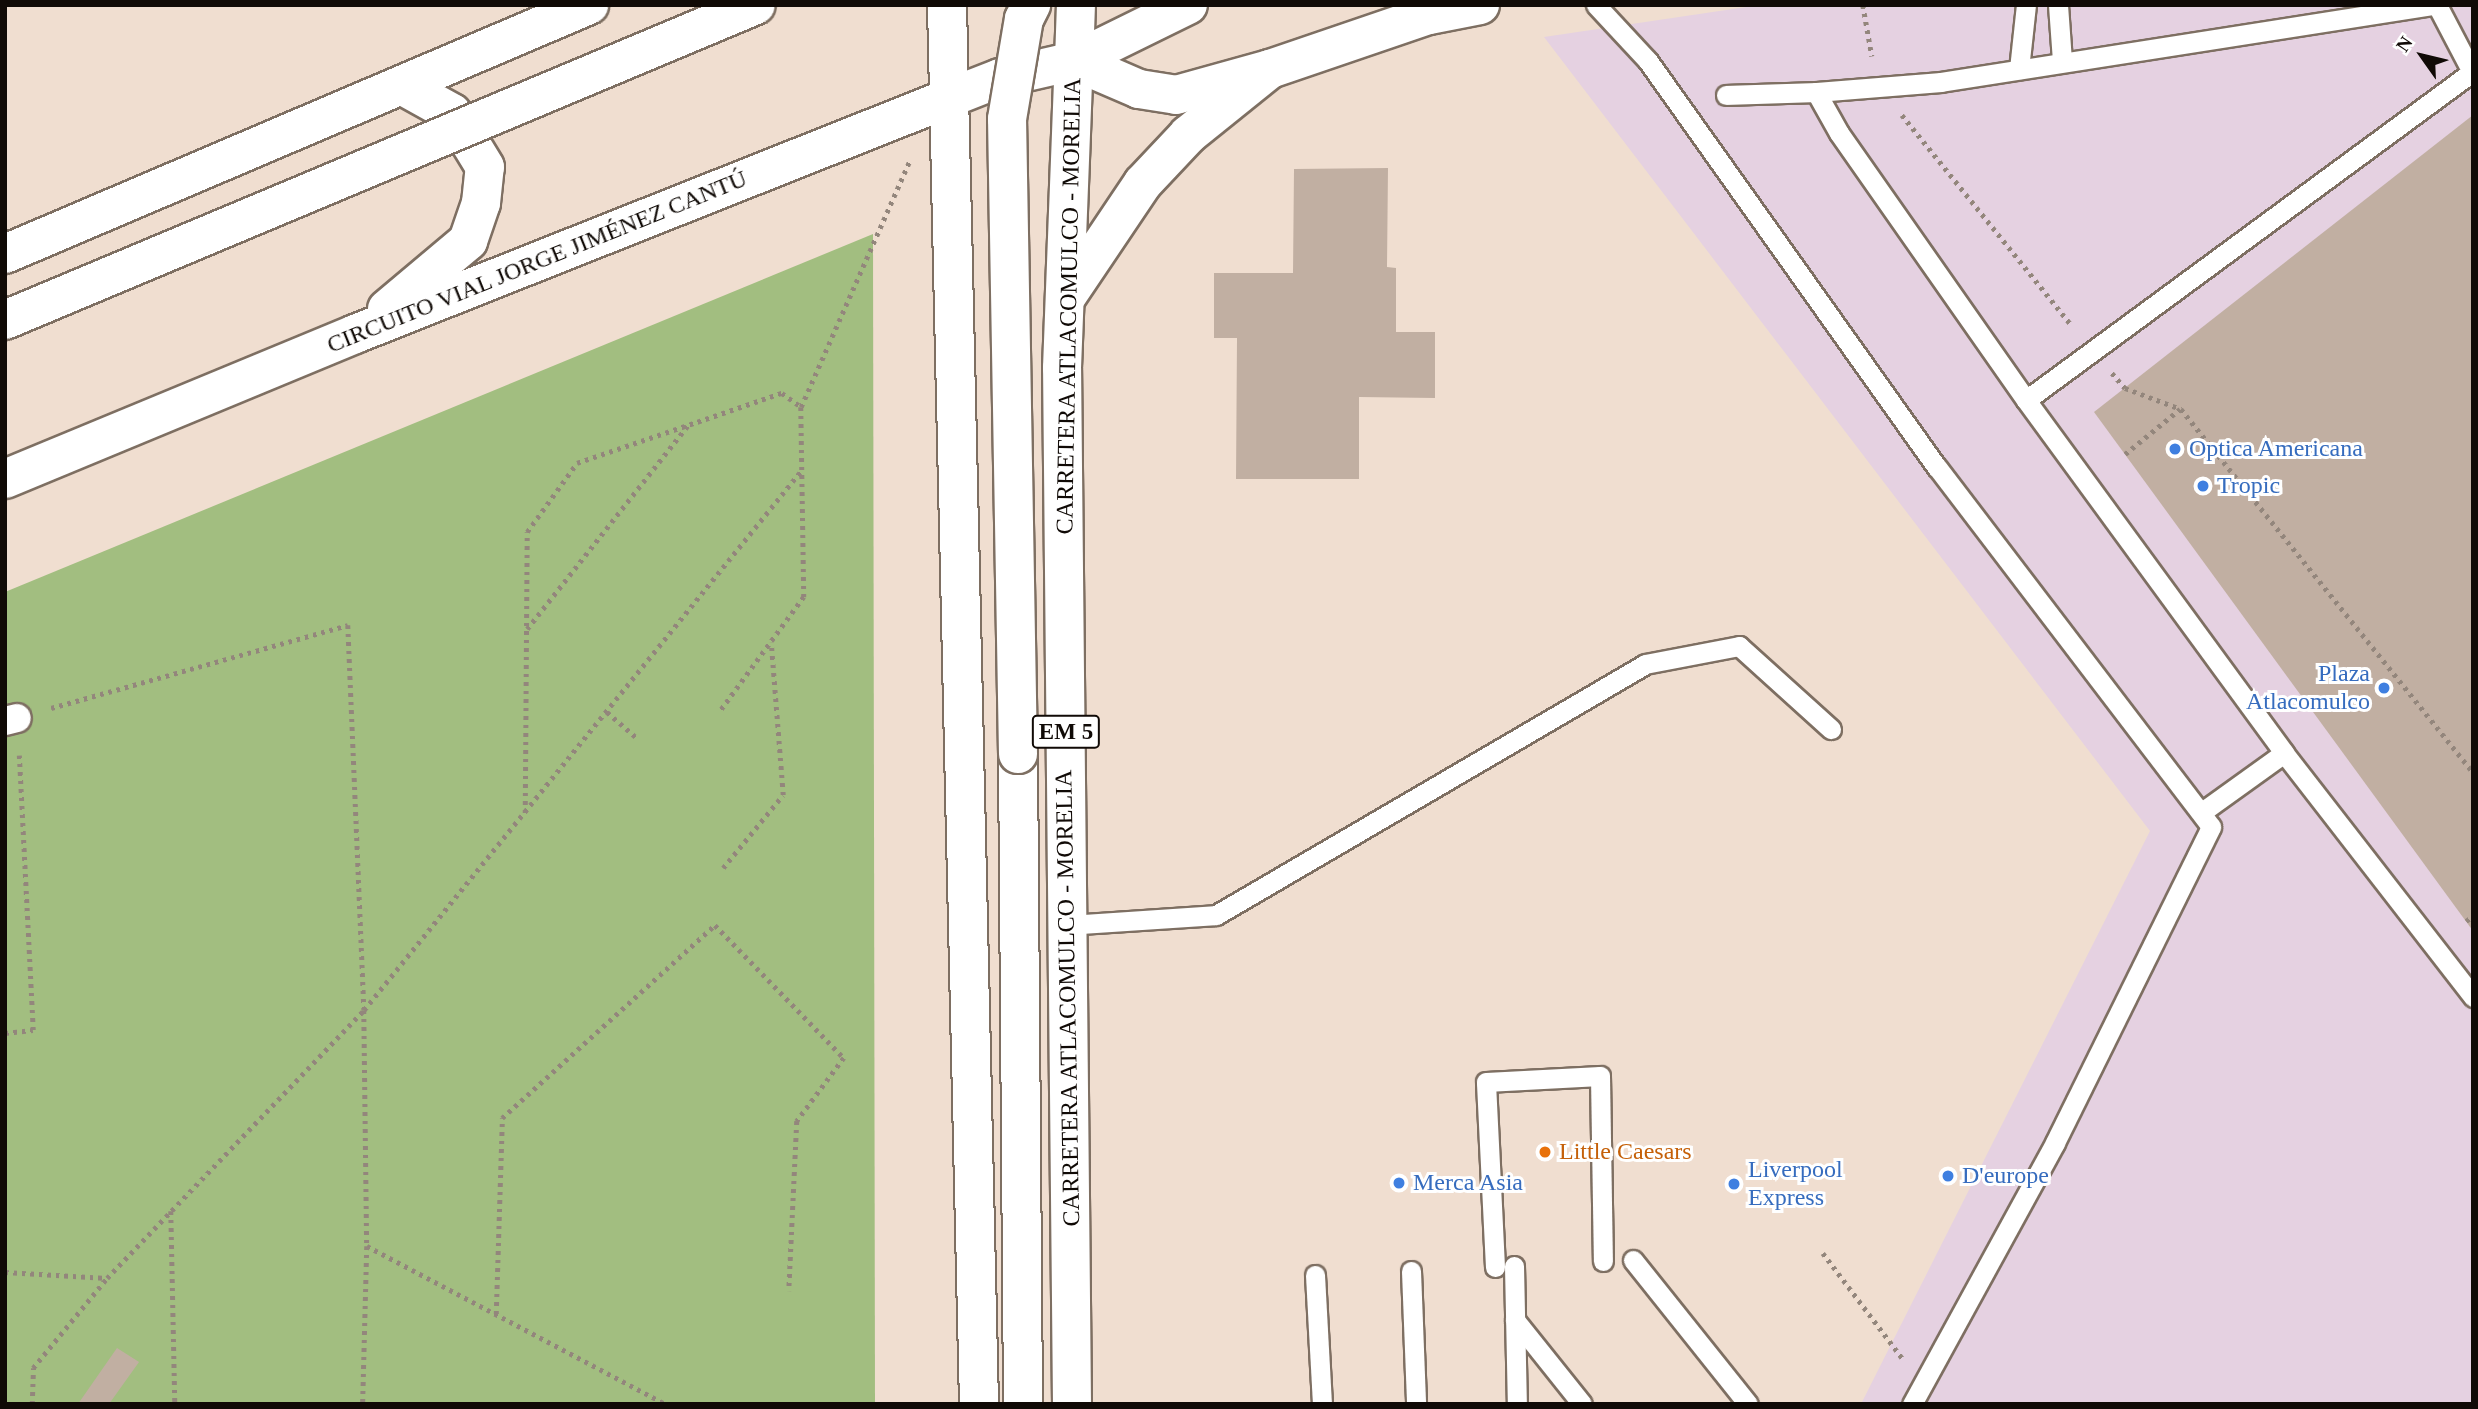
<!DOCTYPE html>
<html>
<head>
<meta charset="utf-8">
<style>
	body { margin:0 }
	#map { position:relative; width:2478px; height:1409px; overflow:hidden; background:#f0ded0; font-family:Georgia,serif }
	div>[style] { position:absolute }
	.commercial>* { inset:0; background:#e5d1e1 }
	.green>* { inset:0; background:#a2be80 }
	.building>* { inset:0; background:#c1afa2 }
	.path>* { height:4.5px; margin-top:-2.25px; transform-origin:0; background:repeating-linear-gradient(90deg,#93867c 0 3.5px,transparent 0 8.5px) }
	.roads { filter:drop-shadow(2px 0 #7e6f62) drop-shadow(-2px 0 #7e6f62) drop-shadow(0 2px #7e6f62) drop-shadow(0 -2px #7e6f62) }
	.service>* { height:19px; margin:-9.5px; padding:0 9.5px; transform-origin:9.5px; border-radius:9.5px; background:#fff }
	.pedestrian>* { height:28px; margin:-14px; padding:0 14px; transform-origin:14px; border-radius:14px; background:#fff }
	.tertiary>* { height:38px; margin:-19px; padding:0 19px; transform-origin:19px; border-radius:19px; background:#fff }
	.secondary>* { height:38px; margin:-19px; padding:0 19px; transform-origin:19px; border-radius:19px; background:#fff }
	.primary>* { height:38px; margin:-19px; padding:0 19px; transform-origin:19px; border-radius:19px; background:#fff }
	.bridges { filter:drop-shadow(2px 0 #7e6f62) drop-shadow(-2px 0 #7e6f62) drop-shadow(0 2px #7e6f62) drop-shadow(0 -2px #7e6f62) }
	.primary-bridge>* { height:38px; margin:-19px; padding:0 19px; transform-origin:19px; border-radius:19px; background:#fff }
	.dots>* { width:19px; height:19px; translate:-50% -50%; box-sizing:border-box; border:4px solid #fff; border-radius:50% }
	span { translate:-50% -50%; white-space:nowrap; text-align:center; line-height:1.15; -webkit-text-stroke:6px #fff; paint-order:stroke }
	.shield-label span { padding:2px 5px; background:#fff; border:2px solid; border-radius:5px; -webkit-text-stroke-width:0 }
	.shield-label { font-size:23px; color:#100a06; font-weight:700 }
	.street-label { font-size:24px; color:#100a06 }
	.shop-label { font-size:24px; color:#366cbe }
	.left { translate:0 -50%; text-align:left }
	.right { translate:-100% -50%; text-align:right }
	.food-label { font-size:24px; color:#c56008 }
	.frame { position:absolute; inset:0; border:7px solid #100a06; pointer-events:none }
	.north { position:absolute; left:2387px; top:21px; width:70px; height:70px; -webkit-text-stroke:5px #fff; paint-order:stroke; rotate:304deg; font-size:19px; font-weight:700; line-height:28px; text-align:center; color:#100a06 }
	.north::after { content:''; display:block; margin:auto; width:24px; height:32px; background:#100a06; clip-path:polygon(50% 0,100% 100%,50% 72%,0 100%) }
</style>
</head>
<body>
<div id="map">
	<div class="commercial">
		<div style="clip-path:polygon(1760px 5px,2473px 5px,2473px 1404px,1861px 1404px,2150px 831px,1544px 37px)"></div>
	</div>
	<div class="green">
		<div style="clip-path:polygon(873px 234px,875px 1404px,5px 1404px,5px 592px)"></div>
	</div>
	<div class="building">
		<div style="clip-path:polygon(2473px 115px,2473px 931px,2094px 412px)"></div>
		<div style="clip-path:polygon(1388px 168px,1387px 267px,1396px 268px,1396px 332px,1435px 332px,1435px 398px,1359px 397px,1359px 479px,1236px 479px,1237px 338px,1214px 338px,1214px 273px,1293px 273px,1294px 169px)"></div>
		<div style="clip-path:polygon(117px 1348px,139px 1362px,109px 1404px,78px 1404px)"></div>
	</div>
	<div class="path">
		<div style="left:1863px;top:5px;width:52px;rotate:80deg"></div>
		<div style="left:1902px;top:115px;width:271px;rotate:51.1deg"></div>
		<div style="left:2112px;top:373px;width:20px;rotate:49deg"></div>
		<div style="left:2125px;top:388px;width:60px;rotate:20.6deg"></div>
		<div style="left:2181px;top:409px;width:466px;rotate:51.2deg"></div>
		<div style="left:801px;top:407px;width:268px;rotate:-66.2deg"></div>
		<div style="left:2125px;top:454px;width:71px;rotate:-39.3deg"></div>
		<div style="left:527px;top:629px;width:261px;rotate:-51.7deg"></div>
		<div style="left:51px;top:708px;width:308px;rotate:-15.6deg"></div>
		<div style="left:348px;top:625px;width:385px;rotate:87.6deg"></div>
		<div style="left:364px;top:1010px;width:236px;rotate:89.3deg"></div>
		<div style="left:367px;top:1246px;width:158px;rotate:91.5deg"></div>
		<div style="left:607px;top:712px;width:40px;rotate:41deg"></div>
		<div style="left:525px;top:813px;width:281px;rotate:-89.6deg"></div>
		<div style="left:527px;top:532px;width:85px;rotate:-54.1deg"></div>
		<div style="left:577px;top:463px;width:217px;rotate:-18.9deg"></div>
		<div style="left:782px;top:393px;width:24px;rotate:36deg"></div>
		<div style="left:801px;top:407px;width:190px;rotate:89.1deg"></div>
		<div style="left:804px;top:597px;width:140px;rotate:126.3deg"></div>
		<div style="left:723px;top:868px;width:94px;rotate:-50.6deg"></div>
		<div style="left:783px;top:795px;width:153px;rotate:-94.5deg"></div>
		<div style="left:2466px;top:921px;width:9px;rotate:-36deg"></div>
		<div style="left:5px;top:1033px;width:28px;rotate:-6deg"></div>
		<div style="left:33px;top:1030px;width:275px;rotate:-92.9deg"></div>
		<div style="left:171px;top:1211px;width:193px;rotate:88.8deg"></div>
		<div style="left:367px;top:1246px;width:337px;rotate:27.9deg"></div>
		<div style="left:1823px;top:1253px;width:133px;rotate:53deg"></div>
		<div style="left:5px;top:1272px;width:102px;rotate:3.4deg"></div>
		<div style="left:107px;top:1278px;width:371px;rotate:-46.2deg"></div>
		<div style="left:364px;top:1010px;width:694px;rotate:-50.97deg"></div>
		<div style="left:496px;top:1314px;width:196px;rotate:-88.2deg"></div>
		<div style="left:502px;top:1118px;width:287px;rotate:-42.2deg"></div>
		<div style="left:715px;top:925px;width:185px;rotate:45.9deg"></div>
		<div style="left:844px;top:1058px;width:79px;rotate:126.7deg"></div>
		<div style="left:797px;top:1121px;width:170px;rotate:92.7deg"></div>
		<div style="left:32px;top:1404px;width:36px;rotate:-88deg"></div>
		<div style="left:33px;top:1368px;width:115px;rotate:-50.6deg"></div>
	</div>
	<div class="roads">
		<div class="service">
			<div style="left:1596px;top:5px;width:76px;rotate:47.1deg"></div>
			<div style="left:1648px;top:61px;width:498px;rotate:54.6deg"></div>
			<div style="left:1937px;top:467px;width:452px;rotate:52.7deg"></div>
			<div style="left:2211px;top:827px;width:352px;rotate:116.3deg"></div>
			<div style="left:2055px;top:1143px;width:298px;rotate:118.7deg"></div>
			<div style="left:2058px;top:5px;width:56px;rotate:85.9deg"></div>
			<div style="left:2432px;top:5px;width:497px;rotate:171.1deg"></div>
			<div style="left:1941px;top:82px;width:125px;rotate:175.4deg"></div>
			<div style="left:1816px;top:92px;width:47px;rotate:60.7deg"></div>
			<div style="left:1839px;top:133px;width:326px;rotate:55deg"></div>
			<div style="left:2026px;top:400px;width:437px;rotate:53.8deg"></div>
			<div style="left:2284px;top:753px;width:309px;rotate:52.2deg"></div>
			<div style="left:2019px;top:69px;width:64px;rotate:-83.8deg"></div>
			<div style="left:1726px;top:95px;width:90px;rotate:-1.9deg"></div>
			<div style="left:2026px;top:400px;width:554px;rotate:-36.33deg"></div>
			<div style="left:2472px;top:72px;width:76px;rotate:-117.6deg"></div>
			<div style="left:2202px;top:812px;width:101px;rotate:-35.7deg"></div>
			<div style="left:1067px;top:925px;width:149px;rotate:-3.8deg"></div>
			<div style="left:1216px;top:915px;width:497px;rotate:-30.3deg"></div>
			<div style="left:1645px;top:664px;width:96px;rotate:-10.8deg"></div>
			<div style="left:1739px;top:646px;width:124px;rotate:42.1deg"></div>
			<div style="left:1633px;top:1260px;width:184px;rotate:51.4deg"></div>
			<div style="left:1514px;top:1266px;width:138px;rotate:88.8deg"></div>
			<div style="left:1495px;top:1267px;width:185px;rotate:-92.8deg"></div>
			<div style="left:1486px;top:1082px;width:114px;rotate:-3deg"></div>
			<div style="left:1600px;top:1076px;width:185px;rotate:89.1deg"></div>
			<div style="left:1411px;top:1271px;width:133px;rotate:87.8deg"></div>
			<div style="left:1315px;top:1275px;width:129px;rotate:86.9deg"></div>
			<div style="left:1515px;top:1320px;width:107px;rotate:51.4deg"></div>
		</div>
		<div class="pedestrian">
			<div style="left:5px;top:721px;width:12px;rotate:-14deg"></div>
		</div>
		<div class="tertiary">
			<div style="left:1074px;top:61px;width:71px;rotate:23.3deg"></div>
			<div style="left:1139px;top:89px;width:37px;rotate:9deg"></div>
			<div style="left:1176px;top:95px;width:98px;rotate:-15.5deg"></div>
			<div style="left:1270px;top:69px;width:168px;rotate:-18.8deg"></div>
			<div style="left:1429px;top:15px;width:52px;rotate:-11.1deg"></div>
			<div style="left:5px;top:254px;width:635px;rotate:-23.09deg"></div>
		</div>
		<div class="secondary">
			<div style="left:1074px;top:61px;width:56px;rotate:-88deg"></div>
		</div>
		<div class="primary">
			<div style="left:947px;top:5px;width:1399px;rotate:88.69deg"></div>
			<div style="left:1067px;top:296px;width:136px;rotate:-56.1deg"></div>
			<div style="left:1143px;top:183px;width:66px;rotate:-46.8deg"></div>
			<div style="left:1188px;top:135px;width:105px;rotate:-38.8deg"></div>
			<div style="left:387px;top:309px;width:106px;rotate:-40deg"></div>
			<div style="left:468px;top:241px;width:40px;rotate:-71.1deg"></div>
			<div style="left:481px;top:203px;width:36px;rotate:-84deg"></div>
			<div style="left:485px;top:167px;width:63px;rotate:-121.4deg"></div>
			<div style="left:452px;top:113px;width:56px;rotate:-151.1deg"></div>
			<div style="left:5px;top:479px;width:379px;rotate:-22.5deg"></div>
			<div style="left:355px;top:334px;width:639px;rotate:-21.67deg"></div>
			<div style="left:949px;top:98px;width:55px;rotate:-21.4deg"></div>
			<div style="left:1000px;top:78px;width:76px;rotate:-12.9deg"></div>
			<div style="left:1074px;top:61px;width:127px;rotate:-26.2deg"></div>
			<div style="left:1018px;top:754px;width:650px;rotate:89.56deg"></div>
			<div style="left:1072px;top:1404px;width:1036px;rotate:-90.55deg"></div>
			<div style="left:1062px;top:368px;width:307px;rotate:-87.8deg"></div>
		</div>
	</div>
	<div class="bridges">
		<div class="primary-bridge">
			<div style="left:5px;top:320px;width:814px;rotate:-22.76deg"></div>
			<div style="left:1018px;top:754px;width:635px;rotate:-90.99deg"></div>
			<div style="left:1007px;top:119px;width:101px;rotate:-80.4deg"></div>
			<div style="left:1024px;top:19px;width:16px;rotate:-63deg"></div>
		</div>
	</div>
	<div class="dots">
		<div style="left:2175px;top:449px;background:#3f7fe0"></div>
		<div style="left:2203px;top:486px;background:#3f7fe0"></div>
		<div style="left:2384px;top:688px;background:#3f7fe0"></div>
		<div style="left:1545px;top:1152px;background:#e8710a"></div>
		<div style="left:1948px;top:1176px;background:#3f7fe0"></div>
		<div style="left:1399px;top:1183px;background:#3f7fe0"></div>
		<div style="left:1734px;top:1184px;background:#3f7fe0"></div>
	</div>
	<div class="shield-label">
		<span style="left:1066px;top:732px">EM 5</span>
	</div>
	<div class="street-label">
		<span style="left:537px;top:262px;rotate:-22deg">CIRCUITO VIAL JORGE JIMÉNEZ CANTÚ</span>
		<span style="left:1069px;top:306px;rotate:-89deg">CARRETERA ATLACOMULCO - MORELIA</span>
		<span style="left:1068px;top:998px;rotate:-91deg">CARRETERA ATLACOMULCO - MORELIA</span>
	</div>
	<div class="shop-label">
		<span class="left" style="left:2189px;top:449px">Optica Americana</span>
		<span class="left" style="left:2217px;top:486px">Tropic</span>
		<span class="right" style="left:2370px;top:688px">Plaza<br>Atlacomulco</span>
		<span class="left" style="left:1748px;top:1184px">Liverpool<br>Express</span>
		<span class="left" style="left:1962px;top:1176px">D'europe</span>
		<span class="left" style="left:1413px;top:1183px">Merca Asia</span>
	</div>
	<div class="food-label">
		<span class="left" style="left:1559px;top:1152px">Little Caesars</span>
	</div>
	<div class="frame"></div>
	<div class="north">N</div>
</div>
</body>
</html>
